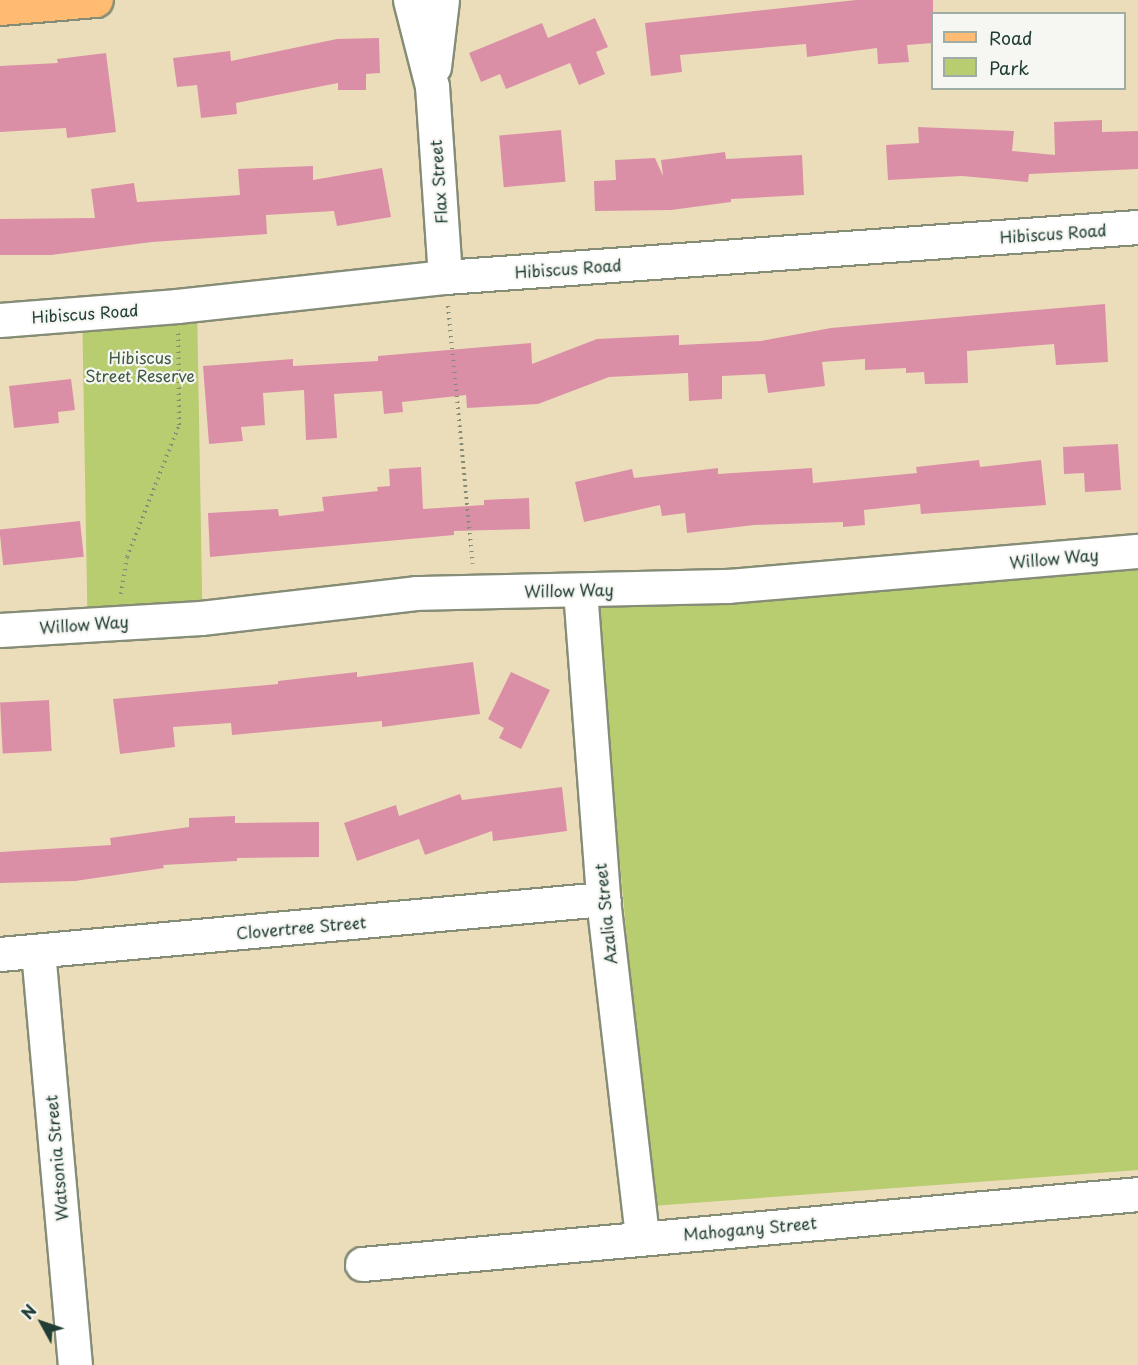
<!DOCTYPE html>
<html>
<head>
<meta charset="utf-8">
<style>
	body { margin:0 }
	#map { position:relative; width:1138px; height:1365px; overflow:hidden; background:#ecddba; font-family:"Playpen Sans",sans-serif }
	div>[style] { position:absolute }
	.green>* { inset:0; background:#b8cc70; transform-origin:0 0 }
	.building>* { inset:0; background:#db8fa7; transform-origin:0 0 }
	.path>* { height:4px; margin-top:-2px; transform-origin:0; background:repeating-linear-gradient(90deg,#868d77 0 1.5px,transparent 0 6px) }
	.roads { filter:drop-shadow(2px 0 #868d77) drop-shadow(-2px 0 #868d77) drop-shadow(0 2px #868d77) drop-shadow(0 -2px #868d77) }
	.minor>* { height:33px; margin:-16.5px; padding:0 16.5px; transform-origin:16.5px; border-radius:16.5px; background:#fff }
	.major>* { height:33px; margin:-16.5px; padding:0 16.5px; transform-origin:16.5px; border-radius:16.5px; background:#ffbb71 }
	span { translate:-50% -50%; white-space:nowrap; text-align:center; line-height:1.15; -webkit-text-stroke:4.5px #f6f6f2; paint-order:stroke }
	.street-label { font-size:16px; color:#1f3d34 }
	.park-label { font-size:16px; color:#3e5a40 }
	.legend { position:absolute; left:931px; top:12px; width:195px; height:78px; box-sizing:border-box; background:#f6f6f2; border:2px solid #a0aca6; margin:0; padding:8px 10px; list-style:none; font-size:18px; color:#1f3d34 }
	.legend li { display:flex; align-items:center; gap:12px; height:30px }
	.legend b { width:30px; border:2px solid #a0aca6 }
	.north { position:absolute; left:12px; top:1293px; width:60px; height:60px; -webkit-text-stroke:4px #f6f6f2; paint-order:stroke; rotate:310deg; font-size:16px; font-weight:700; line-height:24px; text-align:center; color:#1f3d34 }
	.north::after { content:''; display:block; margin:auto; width:21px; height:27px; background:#1f3d34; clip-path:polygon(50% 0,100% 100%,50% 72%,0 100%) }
</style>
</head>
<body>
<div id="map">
	<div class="green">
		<div style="left:197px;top:303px;width:315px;height:115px;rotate:89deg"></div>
		<div style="clip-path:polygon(1138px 561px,1138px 1170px,652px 1206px,596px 608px,830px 593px)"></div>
	</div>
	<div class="building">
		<div style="clip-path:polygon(856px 0,933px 0,933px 43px,907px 45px,909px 62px,878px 64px,877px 48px,807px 57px,806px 44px,680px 55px,682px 72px,651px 76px,645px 23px)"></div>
		<div style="clip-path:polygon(595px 18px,608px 47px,596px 52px,605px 74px,579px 85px,570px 63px,506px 89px,500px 74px,481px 82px,469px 53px,542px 23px,548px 38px)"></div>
		<div style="clip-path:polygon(379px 38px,380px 73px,366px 74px,366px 90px,338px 90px,338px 83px,236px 103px,237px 114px,201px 118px,197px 85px,177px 87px,173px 58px,230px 51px,231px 61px,337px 39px)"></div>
		<div style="clip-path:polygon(106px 53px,116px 132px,67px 138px,66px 128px,0 132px,0 66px,58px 63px,57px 59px)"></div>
		<div style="clip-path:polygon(1102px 120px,1102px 132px,1138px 131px,1138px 169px,1029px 174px,1028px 182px,962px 176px,888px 180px,886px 145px,919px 143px,918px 127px,1014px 131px,1012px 151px,1055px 155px,1054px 122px)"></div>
		<div style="left:561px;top:130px;width:52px;height:62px;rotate:85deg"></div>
		<div style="clip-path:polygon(725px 152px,726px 159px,802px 155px,804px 195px,731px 199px,731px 202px,671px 210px,595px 211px,594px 181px,616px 180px,615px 160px,655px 158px,663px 176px,661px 160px)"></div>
		<div style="clip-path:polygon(313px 166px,313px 180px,382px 168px,391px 217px,337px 226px,334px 211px,266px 215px,267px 234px,152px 242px,51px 255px,0 255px,0 219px,95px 218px,91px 189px,134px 183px,137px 202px,240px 195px,238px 169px)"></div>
		<div style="clip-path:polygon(1105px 304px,1108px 362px,1056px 365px,1054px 344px,967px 351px,968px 383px,925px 384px,924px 372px,906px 373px,906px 368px,865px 370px,865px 359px,822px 362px,825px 386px,768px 393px,765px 374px,722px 376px,722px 399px,689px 401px,688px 373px,609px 377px,538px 404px,467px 408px,466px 395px,402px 402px,403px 412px,384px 414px,382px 391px,334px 394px,337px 438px,306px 440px,304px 390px,263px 393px,265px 425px,241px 427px,243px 441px,209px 444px,203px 366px,293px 359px,293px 366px,378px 361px,378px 356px,531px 343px,532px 364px,597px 339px,679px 335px,679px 345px,761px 341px,831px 328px)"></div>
		<div style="clip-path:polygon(71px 379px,75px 410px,58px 412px,59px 423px,14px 428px,9px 386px)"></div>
		<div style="clip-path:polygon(1118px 444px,1121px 490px,1085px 492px,1084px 473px,1064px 474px,1063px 447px)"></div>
		<div style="clip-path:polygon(979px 460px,980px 467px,1041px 460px,1046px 505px,921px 514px,920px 504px,864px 510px,865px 525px,843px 527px,843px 522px,754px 525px,687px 533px,685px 513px,662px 516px,660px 505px,584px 522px,575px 482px,632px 469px,634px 478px,718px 468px,718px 474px,812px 468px,813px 483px,917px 473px,916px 467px)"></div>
		<div style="clip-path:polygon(421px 467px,423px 509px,484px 505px,484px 500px,529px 498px,530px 529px,454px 531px,454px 535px,210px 557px,208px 513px,278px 509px,279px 516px,324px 511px,322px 497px,378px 491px,377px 487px,390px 486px,389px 469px)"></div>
		<div style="left:80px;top:521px;width:36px;height:81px;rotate:84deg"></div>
		<div style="clip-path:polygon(473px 662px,480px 714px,382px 727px,382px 721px,232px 735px,231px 723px,173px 727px,175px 747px,120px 754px,113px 699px,278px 684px,278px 681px,357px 672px,357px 677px)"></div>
		<div style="clip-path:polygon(511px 672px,550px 690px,521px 749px,499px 738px,504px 728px,488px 719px)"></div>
		<div style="left:49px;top:700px;width:51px;height:49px;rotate:87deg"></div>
		<div style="clip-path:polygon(562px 787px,567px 831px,493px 841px,492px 831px,425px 855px,419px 839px,357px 861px,344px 823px,396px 805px,399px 816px,460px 794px,462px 800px)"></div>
		<div style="clip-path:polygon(235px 816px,235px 823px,319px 822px,319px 857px,237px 858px,237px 861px,163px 865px,164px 868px,75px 881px,0 883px,0 852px,111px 845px,110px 838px,189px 827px,189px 818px)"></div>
	</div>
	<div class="path">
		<div style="left:448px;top:306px;width:259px;rotate:84.5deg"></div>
		<div style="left:121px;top:594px;width:37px;rotate:-81deg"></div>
		<div style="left:127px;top:557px;width:142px;rotate:-68.5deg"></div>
		<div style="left:179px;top:425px;width:92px;rotate:-90.6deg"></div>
	</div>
	<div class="roads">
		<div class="minor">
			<div style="left:410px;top:0;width:89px;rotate:75.7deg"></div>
			<div style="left:432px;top:86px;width:191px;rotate:86.1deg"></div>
			<div style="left:434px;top:67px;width:67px;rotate:-83.2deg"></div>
			<div style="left:0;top:320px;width:178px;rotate:-4.5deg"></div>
			<div style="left:177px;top:306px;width:270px;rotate:-6.2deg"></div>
			<div style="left:445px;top:277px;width:695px;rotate:-4.13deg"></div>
			<div style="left:580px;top:590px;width:310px;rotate:85.7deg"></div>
			<div style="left:603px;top:899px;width:341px;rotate:83.4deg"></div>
			<div style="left:0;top:630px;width:201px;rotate:-3.4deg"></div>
			<div style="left:201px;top:618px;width:216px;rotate:-6.6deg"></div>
			<div style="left:416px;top:593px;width:312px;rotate:-1.3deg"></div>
			<div style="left:728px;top:586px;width:411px;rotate:-4.9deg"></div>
			<div style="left:38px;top:951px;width:416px;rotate:84.9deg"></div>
			<div style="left:0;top:954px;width:606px;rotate:-5.21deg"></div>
			<div style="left:362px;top:1264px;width:779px;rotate:-5.15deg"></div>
		</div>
		<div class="major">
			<div style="left:0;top:8px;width:96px;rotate:-4.8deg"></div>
		</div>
	</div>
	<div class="street-label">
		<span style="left:438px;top:182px;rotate:-94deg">Flax Street</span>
		<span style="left:1053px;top:233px;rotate:-4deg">Hibiscus Road</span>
		<span style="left:568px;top:268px;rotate:-4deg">Hibiscus Road</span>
		<span style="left:85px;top:313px;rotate:-4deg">Hibiscus Road</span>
		<span style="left:1054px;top:558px;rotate:-5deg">Willow Way</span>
		<span style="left:569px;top:590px;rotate:-1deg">Willow Way</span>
		<span style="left:84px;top:624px;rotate:-4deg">Willow Way</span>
		<span style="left:605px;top:914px;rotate:-96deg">Azalia Street</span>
		<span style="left:301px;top:927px;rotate:-5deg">Clovertree Street</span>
		<span style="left:56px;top:1158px;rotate:-95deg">Watsonia Street</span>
		<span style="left:750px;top:1228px;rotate:-5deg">Mahogany Street</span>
	</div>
	<div class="park-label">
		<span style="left:140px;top:366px">Hibiscus<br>Street Reserve</span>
	</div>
	<ul class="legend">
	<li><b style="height:8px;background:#ffbb71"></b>Road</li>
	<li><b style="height:16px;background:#b8cc70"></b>Park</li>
	</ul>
	<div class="north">N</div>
</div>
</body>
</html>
